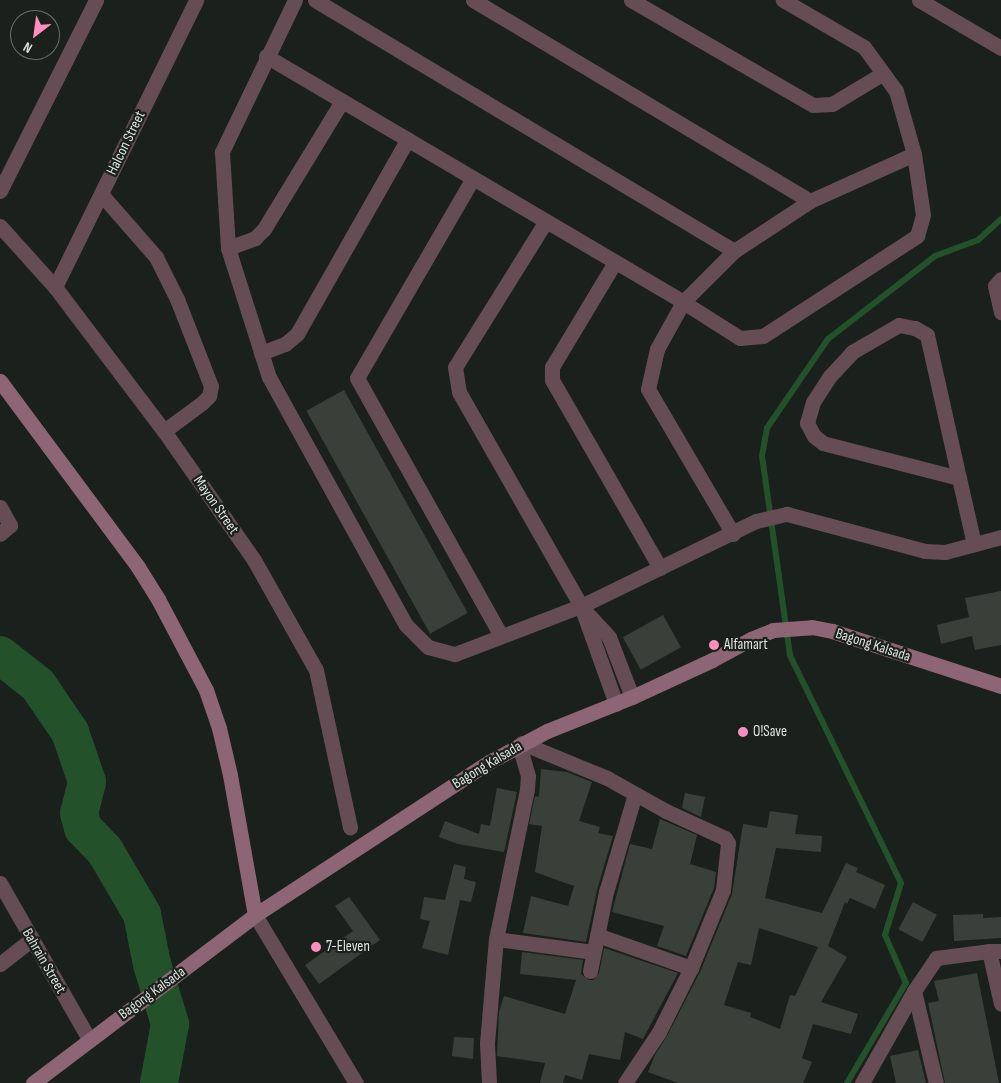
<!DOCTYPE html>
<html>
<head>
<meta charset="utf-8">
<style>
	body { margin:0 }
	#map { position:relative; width:1001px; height:1083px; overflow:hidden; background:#1a201b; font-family:"Sofia Sans Condensed",sans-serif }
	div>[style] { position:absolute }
	.stream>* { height:6px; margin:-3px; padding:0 3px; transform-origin:3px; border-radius:3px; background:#23522a }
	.river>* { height:38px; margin:-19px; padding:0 19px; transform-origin:19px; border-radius:19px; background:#23522a }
	.building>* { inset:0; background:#39403a; transform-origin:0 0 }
	.street>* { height:15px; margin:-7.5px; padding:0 7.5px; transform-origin:7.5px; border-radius:7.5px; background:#654c55 }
	.secondary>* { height:15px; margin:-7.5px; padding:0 7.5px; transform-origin:7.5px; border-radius:7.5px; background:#8d6574 }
	.dots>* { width:14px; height:14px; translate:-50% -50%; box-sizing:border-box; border:2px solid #1a201b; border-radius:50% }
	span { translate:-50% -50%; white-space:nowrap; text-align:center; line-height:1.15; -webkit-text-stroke:4.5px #1a201b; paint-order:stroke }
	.street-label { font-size:15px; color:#dee2de }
	.poi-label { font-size:15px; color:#dee2de }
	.left { translate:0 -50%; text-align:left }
	.north { position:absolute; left:10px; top:10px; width:50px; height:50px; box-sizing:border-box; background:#1a201b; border:1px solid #686e69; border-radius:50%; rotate:210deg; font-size:14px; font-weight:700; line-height:20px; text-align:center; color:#dee2de }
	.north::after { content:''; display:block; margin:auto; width:18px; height:22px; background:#fe8ebd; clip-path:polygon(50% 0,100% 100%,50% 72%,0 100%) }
</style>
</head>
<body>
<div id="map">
	<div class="stream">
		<div style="left:847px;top:1083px;width:116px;rotate:-59.5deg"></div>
		<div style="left:906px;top:983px;width:52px;rotate:-113.6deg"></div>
		<div style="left:885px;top:935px;width:54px;rotate:-72.9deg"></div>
		<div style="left:901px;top:883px;width:254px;rotate:-116deg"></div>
		<div style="left:790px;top:655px;width:201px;rotate:-98deg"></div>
		<div style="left:762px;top:456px;width:28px;rotate:-80deg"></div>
		<div style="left:767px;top:428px;width:108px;rotate:-55.6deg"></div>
		<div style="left:828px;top:339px;width:135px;rotate:-37.8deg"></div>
		<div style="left:935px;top:256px;width:46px;rotate:-20.4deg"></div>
		<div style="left:978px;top:240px;width:31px;rotate:-42deg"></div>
	</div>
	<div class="river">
		<div style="left:0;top:655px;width:48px;rotate:38.3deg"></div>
		<div style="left:38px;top:685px;width:57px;rotate:55.8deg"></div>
		<div style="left:70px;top:732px;width:53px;rotate:71.2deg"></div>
		<div style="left:87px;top:782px;width:32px;rotate:104deg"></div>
		<div style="left:79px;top:813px;width:16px;rotate:75deg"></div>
		<div style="left:83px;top:828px;width:32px;rotate:46deg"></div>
		<div style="left:105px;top:851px;width:73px;rotate:59.6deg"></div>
		<div style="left:142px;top:914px;width:51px;rotate:78.7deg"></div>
		<div style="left:152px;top:964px;width:63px;rotate:73.3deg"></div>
		<div style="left:170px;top:1024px;width:60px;rotate:100.6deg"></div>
	</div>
	<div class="building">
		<div style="left:344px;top:390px;width:255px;height:43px;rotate:61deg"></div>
		<div style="clip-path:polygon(1001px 591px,1001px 645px,975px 650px,972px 636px,941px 644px,937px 625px,969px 617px,965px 598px)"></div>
		<div style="left:663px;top:615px;width:37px;height:46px;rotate:61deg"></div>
		<div style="clip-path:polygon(541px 769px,567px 772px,592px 782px,579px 821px,600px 827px,598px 833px,613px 836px,597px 890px,586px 942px,523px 933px,531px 896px,568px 906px,574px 886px,535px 872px,542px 826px,529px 824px,535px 796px,539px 797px)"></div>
		<div style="clip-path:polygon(497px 788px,517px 792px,504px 852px,458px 844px,439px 837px,445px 821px,479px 834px,481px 824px,490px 826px)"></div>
		<div style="clip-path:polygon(685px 793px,705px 797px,701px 817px,682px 808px)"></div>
		<div style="clip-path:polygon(evenodd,770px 811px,798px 815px,795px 834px,822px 836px,821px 852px,776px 848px,765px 898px,822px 913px,846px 863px,858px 868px,856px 872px,885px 885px,875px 909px,850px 898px,847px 904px,845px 902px,828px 946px,847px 957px,821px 1002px,858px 1014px,851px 1034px,813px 1024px,802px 1058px,812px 1062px,803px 1083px,678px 1083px,648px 1072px,655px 1055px,667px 1036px,700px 972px,732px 894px,743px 824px,767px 828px,770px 811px,759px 928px,818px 947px,795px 996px,790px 995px,780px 1029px,750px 1017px,751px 1013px,724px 1005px,738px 962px,751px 965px,759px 928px)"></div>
		<div style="clip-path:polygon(660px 819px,697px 835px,690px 864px,716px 872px,714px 888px,686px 956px,657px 946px,664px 926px,612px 912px,630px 844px,652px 849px)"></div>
		<div style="clip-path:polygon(454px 864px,466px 867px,464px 879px,476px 882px,471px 902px,460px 900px,448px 955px,422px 948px,430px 921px,420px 919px,424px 897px,445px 900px)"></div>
		<div style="clip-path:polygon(349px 897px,380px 940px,319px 984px,305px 965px,353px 931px,335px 906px)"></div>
		<div style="left:913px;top:902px;width:27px;height:31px;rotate:28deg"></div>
		<div style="clip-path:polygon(983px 914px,983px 918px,1001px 917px,1001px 938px,954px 941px,953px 915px)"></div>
		<div style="clip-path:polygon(604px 948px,678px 973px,643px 1039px,625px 1032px,620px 1060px,589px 1054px,582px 1080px,565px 1075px,563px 1083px,540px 1083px,545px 1063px,497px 1056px,499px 1012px,504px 996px,565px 1014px,576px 980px,520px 974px,522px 952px,583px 960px,581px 974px,589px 980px,593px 980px,599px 973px)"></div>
		<div style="clip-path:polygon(977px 973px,999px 1083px,945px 1083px,928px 1003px,939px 1001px,934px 981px)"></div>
		<div style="clip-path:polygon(454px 1037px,474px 1038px,473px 1059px,452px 1056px)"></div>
		<div style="clip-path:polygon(918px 1050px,926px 1083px,896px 1083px,890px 1056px)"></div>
	</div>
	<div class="street">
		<div style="left:295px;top:0;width:169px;rotate:115.7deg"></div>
		<div style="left:222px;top:152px;width:96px;rotate:86.4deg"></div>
		<div style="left:228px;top:248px;width:135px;rotate:72.4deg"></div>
		<div style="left:269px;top:377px;width:283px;rotate:61.1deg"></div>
		<div style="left:406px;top:625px;width:31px;rotate:45deg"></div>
		<div style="left:428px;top:647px;width:28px;rotate:15deg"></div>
		<div style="left:455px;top:654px;width:135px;rotate:-20.9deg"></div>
		<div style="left:581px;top:606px;width:195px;rotate:-25.9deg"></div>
		<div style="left:756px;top:521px;width:32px;rotate:-13deg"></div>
		<div style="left:787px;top:514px;width:143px;rotate:15deg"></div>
		<div style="left:925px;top:551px;width:20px;rotate:3deg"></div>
		<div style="left:945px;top:552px;width:58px;rotate:-15deg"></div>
		<div style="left:315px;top:0;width:488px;rotate:30.9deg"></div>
		<div style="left:473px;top:0;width:392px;rotate:30.8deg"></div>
		<div style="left:631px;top:0;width:210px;rotate:30deg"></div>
		<div style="left:813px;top:105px;width:19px;rotate:-3deg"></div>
		<div style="left:832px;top:104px;width:58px;rotate:-31deg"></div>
		<div style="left:919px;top:0;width:95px;rotate:30.3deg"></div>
		<div style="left:266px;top:56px;width:484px;rotate:30.5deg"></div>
		<div style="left:683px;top:302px;width:67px;rotate:32.3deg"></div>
		<div style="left:740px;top:338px;width:23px;rotate:-5deg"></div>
		<div style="left:763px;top:336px;width:184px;rotate:-33deg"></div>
		<div style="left:917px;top:236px;width:22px;rotate:-74deg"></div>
		<div style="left:923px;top:215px;width:62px;rotate:-98.4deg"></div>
		<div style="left:914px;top:154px;width:66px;rotate:-105.9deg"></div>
		<div style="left:896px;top:91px;width:54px;rotate:-126deg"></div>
		<div style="left:864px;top:47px;width:94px;rotate:-149.9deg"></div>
		<div style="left:473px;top:178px;width:231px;rotate:120.1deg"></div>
		<div style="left:357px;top:378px;width:295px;rotate:60.8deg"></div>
		<div style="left:0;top:191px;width:214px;rotate:-63.3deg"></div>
		<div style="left:101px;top:194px;width:84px;rotate:48.9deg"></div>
		<div style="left:156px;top:257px;width:47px;rotate:63.4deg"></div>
		<div style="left:177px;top:299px;width:93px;rotate:68.7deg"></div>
		<div style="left:211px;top:386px;width:10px;rotate:101deg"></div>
		<div style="left:209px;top:396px;width:10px;rotate:135deg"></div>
		<div style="left:202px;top:403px;width:47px;rotate:143.6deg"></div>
		<div style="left:546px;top:221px;width:172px;rotate:121.9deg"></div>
		<div style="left:455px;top:367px;width:25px;rotate:81deg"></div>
		<div style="left:459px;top:392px;width:246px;rotate:60.3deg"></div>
		<div style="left:581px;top:606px;width:104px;rotate:70.3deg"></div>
		<div style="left:0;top:226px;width:82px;rotate:48deg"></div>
		<div style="left:55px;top:287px;width:181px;rotate:52.9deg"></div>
		<div style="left:164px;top:431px;width:157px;rotate:55.1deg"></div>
		<div style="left:254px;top:560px;width:126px;rotate:60.6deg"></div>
		<div style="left:316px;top:670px;width:161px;rotate:77.8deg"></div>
		<div style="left:228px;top:248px;width:29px;rotate:-20deg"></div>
		<div style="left:255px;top:238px;width:13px;rotate:-45deg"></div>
		<div style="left:264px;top:229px;width:150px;rotate:-58.6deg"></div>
		<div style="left:615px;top:262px;width:122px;rotate:121deg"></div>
		<div style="left:552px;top:367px;width:13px;rotate:90deg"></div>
		<div style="left:552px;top:380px;width:217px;rotate:60.1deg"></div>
		<div style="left:1001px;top:279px;width:9px;rotate:131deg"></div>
		<div style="left:995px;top:286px;width:27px;rotate:77deg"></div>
		<div style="left:55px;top:287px;width:320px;rotate:-63.8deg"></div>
		<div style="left:899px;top:325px;width:16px;rotate:11deg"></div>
		<div style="left:915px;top:328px;width:14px;rotate:30deg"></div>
		<div style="left:927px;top:335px;width:147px;rotate:77.4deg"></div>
		<div style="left:959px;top:478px;width:140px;rotate:-165.6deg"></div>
		<div style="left:823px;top:443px;width:11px;rotate:-142deg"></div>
		<div style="left:814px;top:436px;width:15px;rotate:-118deg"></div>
		<div style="left:807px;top:423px;width:22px;rotate:-74deg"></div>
		<div style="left:813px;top:402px;width:31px;rotate:-57deg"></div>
		<div style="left:830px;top:376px;width:33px;rotate:-47deg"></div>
		<div style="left:852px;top:352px;width:54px;rotate:-29.9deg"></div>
		<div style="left:261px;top:353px;width:26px;rotate:-21deg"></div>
		<div style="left:285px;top:344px;width:16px;rotate:-40deg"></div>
		<div style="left:297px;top:334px;width:224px;rotate:-60.4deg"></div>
		<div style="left:959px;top:478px;width:68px;rotate:77.2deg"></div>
		<div style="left:0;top:507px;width:21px;rotate:61deg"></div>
		<div style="left:10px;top:525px;width:13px;rotate:138deg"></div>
		<div style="left:733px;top:534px;width:168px;rotate:-120.4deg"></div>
		<div style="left:648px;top:389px;width:41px;rotate:-77.3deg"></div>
		<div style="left:657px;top:349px;width:54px;rotate:-61deg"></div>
		<div style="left:683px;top:302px;width:72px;rotate:-45deg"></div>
		<div style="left:734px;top:251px;width:91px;rotate:-33.3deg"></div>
		<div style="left:810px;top:201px;width:114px;rotate:-24.3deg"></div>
		<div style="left:585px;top:611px;width:35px;rotate:47deg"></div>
		<div style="left:609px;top:637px;width:64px;rotate:69deg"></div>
		<div style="left:522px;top:743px;width:92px;rotate:22.4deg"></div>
		<div style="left:607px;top:778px;width:68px;rotate:29.2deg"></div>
		<div style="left:666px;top:811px;width:65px;rotate:24.6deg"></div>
		<div style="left:725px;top:838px;width:6px;rotate:59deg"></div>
		<div style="left:728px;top:843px;width:47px;rotate:96.1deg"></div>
		<div style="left:723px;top:890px;width:84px;rotate:112.3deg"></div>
		<div style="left:691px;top:968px;width:72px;rotate:116.6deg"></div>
		<div style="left:659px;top:1032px;width:61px;rotate:123.7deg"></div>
		<div style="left:0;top:883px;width:180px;rotate:60.3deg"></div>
		<div style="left:255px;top:915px;width:196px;rotate:59deg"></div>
		<div style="left:597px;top:935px;width:100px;rotate:19.3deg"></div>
		<div style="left:496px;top:939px;width:98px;rotate:7.6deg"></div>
		<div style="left:989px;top:951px;width:54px;rotate:77.2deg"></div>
		<div style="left:0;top:964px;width:41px;rotate:-38deg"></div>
		<div style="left:590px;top:971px;width:81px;rotate:-78.6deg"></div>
		<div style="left:606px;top:892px;width:102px;rotate:-73.5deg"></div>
		<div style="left:914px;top:991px;width:95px;rotate:76.6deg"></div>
		<div style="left:489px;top:1083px;width:40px;rotate:-92.9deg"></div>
		<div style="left:487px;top:1043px;width:104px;rotate:-85.1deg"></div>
		<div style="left:496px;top:939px;width:153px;rotate:-78.3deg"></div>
		<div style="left:527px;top:789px;width:13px;rotate:-86deg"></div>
		<div style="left:528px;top:776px;width:32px;rotate:-106deg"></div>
		<div style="left:862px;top:1083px;width:106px;rotate:-60.5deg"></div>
		<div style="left:914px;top:991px;width:40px;rotate:-56deg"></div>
		<div style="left:936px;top:958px;width:53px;rotate:-7.5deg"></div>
		<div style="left:989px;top:951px;width:12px"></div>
	</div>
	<div class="secondary">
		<div style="left:0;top:381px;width:232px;rotate:53.4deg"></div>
		<div style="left:138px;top:567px;width:38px;rotate:58deg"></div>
		<div style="left:158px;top:599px;width:103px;rotate:62.2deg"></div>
		<div style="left:206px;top:690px;width:40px;rotate:71.1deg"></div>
		<div style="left:219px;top:728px;width:48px;rotate:76.8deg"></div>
		<div style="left:230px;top:775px;width:142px;rotate:79.9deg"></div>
		<div style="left:33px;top:1083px;width:278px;rotate:-37.1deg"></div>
		<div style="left:255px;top:915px;width:280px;rotate:-33.2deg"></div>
		<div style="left:489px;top:762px;width:66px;rotate:-28.1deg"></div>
		<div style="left:547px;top:731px;width:92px;rotate:-21.8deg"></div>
		<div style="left:632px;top:697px;width:88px;rotate:-24.8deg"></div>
		<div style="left:712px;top:660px;width:44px;rotate:-28.3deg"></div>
		<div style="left:751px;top:639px;width:24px;rotate:-22deg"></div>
		<div style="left:773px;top:630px;width:39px;rotate:-4deg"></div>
		<div style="left:812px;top:627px;width:20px;rotate:11deg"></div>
		<div style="left:832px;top:631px;width:178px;rotate:18deg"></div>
	</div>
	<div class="dots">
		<div style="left:714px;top:645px;background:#fe8ebd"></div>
		<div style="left:743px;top:732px;background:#fe8ebd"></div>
		<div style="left:316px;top:947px;background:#fe8ebd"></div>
	</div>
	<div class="street-label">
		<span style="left:126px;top:143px;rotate:-64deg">Halcon Street</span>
		<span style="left:216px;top:505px;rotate:55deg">Mayon Street</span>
		<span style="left:873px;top:645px;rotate:18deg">Bagong Kalsada</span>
		<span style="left:487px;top:765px;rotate:-31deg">Bagong Kalsada</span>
		<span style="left:44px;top:961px;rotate:60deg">Bahrain Street</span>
		<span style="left:152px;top:993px;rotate:-36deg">Bagong Kalsada</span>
	</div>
	<div class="poi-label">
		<span class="left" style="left:724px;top:645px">Alfamart</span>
		<span class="left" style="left:753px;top:732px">O!Save</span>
		<span class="left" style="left:326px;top:947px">7-Eleven</span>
	</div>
	<div class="north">N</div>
</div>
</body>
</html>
